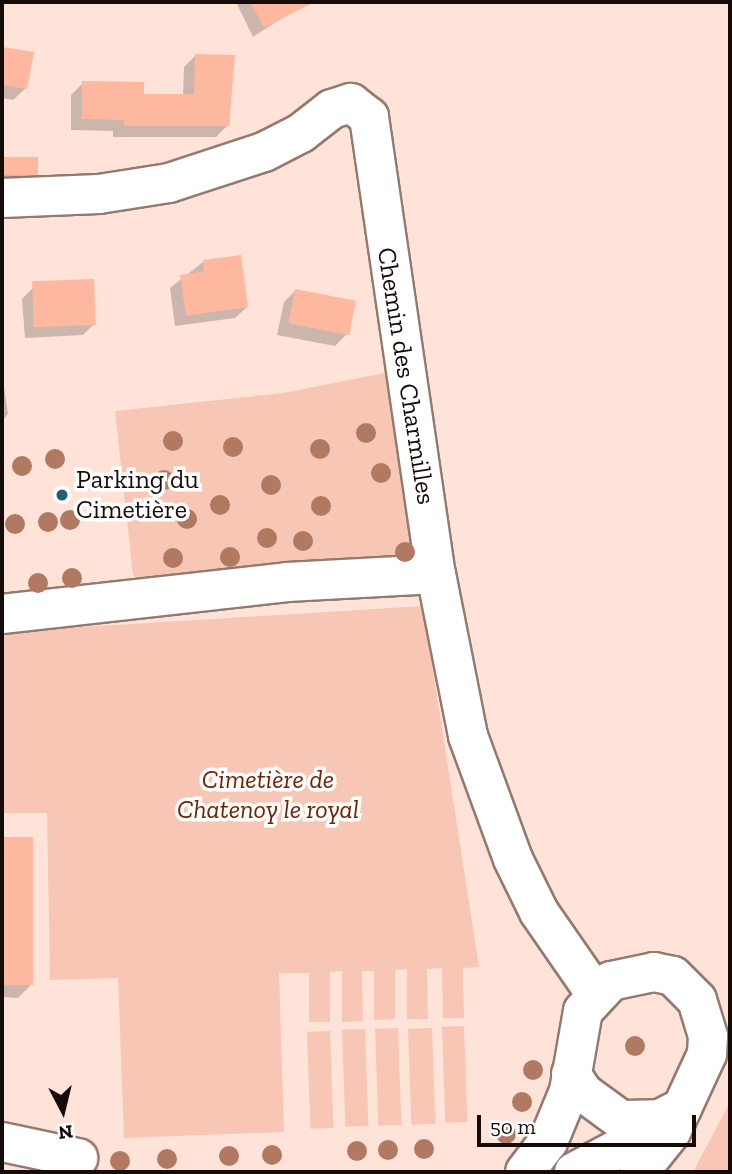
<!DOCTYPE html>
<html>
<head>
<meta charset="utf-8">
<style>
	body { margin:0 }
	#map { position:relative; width:732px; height:1174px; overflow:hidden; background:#ffe3d9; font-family:"Zilla Slab",serif }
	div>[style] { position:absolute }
	.green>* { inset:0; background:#f8c6b5; transform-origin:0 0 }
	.shadow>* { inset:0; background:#0003 }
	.building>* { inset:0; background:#fdb89f; transform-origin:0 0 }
	.roads { filter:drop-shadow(2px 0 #937a71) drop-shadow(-2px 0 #937a71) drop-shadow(0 2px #937a71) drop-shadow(0 -2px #937a71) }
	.minor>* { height:38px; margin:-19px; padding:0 19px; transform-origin:19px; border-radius:19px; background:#fff }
	.trees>* { width:20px; height:20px; margin:-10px; border-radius:50%; background:#b17962 }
	.dots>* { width:19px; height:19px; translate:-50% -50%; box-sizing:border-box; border:4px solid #fff; border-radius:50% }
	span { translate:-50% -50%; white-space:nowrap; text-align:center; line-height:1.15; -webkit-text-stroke:7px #fff; paint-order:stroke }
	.street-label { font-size:26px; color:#150c09 }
	.poi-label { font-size:26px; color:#150c09 }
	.left { translate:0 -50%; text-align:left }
	.park-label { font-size:26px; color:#712200; font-style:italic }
	.frame { position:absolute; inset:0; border:4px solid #150c09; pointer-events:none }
	.north { position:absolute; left:28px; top:1076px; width:70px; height:70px; -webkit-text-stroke:5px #fff; paint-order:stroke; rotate:173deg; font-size:19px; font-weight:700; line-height:28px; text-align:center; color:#150c09 }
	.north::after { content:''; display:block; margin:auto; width:24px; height:32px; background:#150c09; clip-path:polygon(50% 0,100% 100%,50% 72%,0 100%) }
	.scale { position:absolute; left:477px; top:1115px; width:219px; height:32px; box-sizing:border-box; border:4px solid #150c09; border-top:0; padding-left:9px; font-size:21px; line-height:24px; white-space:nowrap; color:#150c09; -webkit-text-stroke:5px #fff; paint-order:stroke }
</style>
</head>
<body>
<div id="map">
	<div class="green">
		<div style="clip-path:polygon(389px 372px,418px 560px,143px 582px,133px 575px,115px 411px,283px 393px)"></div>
		<div style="clip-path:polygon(423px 606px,479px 967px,463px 968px,464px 1018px,443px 1018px,442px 968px,427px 969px,428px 1019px,407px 1019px,407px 969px,395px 970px,395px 1019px,374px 1020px,374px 971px,362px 971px,363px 1021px,342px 1022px,342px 971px,330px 972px,330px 1022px,309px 1022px,309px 973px,279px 973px,284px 1132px,124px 1138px,118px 978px,50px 980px,47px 813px,2px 813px,2px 632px)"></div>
		<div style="left:464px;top:1026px;width:96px;height:22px;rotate:88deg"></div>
		<div style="left:398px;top:1028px;width:97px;height:23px;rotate:88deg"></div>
		<div style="left:432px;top:1028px;width:96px;height:24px;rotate:88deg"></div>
		<div style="left:365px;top:1029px;width:97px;height:23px;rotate:88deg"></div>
		<div style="left:330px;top:1031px;width:97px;height:23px;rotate:88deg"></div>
		<div style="clip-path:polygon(730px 1102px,730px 1172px,693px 1172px)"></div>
	</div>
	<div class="shadow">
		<div style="clip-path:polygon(236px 2px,288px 2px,293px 11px,253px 37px)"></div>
		<div style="clip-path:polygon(2px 48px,32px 53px,25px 89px,13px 100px,2px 98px)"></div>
		<div style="clip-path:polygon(196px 55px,228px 125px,216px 137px,113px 137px,113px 131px,71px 130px,71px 95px,83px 83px,142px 96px,183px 96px,184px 67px)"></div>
		<div style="clip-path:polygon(36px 158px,37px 174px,25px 186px,2px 188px,2px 159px)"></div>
		<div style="clip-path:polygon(203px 262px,247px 307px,235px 318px,175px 326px,170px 288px)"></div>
		<div style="clip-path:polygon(33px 288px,94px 324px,83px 335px,25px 338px,22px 299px)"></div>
		<div style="clip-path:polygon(296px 290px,347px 334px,335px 346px,277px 335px,284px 302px)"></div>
		<div style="clip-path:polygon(2px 373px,8px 414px,2px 421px)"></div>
		<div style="clip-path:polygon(32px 839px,32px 984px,18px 998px,2px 997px,2px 840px)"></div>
	</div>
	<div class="building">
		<div style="clip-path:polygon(250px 2px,314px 2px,264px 28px)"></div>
		<div style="clip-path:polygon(2px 47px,34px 52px,27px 89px,2px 85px)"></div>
		<div style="clip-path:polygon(195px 54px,235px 55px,229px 126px,124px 126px,124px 120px,82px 119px,82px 81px,144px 82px,144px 94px,194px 94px)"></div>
		<div style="left:38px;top:157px;width:18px;height:36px;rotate:90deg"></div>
		<div style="clip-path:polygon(241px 255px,248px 307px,186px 316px,180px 275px,204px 271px,203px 260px)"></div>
		<div style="left:94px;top:279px;width:46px;height:62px;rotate:88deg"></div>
		<div style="left:295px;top:289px;width:62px;height:35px;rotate:11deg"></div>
		<div style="left:33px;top:837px;width:148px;height:31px;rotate:90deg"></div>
	</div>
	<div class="roads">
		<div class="minor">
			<div style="left:2px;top:198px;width:97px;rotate:-2.4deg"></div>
			<div style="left:99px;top:194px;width:71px;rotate:-8.9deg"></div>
			<div style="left:169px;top:183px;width:100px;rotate:-18.1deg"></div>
			<div style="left:264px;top:152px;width:42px;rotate:-27.2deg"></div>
			<div style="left:301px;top:133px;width:39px;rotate:-38deg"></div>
			<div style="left:332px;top:109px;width:20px;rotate:-18deg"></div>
			<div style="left:351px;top:103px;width:23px;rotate:38deg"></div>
			<div style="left:369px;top:117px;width:462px;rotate:81.7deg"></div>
			<div style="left:436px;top:574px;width:165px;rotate:78.8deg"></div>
			<div style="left:468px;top:736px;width:131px;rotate:69.9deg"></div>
			<div style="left:513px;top:859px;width:59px;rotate:63.9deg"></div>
			<div style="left:539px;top:912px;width:98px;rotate:55.3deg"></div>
			<div style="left:2px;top:614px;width:287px;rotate:-6.4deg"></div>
			<div style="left:287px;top:582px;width:149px;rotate:-3.1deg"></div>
			<div style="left:571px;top:1074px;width:23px;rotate:56deg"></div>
			<div style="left:584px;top:1093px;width:46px;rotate:36.1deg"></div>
			<div style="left:621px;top:1120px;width:39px;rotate:-1deg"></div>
			<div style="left:660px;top:1119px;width:25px;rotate:-27deg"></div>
			<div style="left:2px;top:1142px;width:78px;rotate:11.9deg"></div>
			<div style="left:525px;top:1172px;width:38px;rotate:-53deg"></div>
			<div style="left:548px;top:1142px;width:55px;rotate:-67.6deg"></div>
			<div style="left:569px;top:1091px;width:81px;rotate:-80.1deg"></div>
			<div style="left:583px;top:1011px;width:41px;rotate:-47deg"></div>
			<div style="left:611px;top:981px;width:44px;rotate:-11.8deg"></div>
			<div style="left:654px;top:972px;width:19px;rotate:12deg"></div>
			<div style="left:673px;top:976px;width:34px;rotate:45deg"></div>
			<div style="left:697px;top:1000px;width:38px;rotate:73deg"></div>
			<div style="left:708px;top:1036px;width:18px;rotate:93deg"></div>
			<div style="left:707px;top:1054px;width:86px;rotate:114.8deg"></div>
			<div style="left:671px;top:1132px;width:51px;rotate:128.7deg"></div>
			<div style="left:574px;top:1172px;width:62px;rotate:-27.8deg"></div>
			<div style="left:629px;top:1143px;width:33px;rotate:-44deg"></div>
		</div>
	</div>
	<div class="trees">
		<div style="left:366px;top:433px"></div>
		<div style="left:173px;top:441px"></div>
		<div style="left:233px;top:447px"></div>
		<div style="left:320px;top:449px"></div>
		<div style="left:55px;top:459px"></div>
		<div style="left:22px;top:466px"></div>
		<div style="left:381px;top:473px"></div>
		<div style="left:164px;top:480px"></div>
		<div style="left:271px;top:485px"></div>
		<div style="left:220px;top:505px"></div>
		<div style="left:321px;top:506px"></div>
		<div style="left:187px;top:519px"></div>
		<div style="left:70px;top:520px"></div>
		<div style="left:48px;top:522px"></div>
		<div style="left:15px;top:524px"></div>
		<div style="left:267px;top:538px"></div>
		<div style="left:303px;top:541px"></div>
		<div style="left:405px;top:552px"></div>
		<div style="left:230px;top:557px"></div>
		<div style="left:173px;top:558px"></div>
		<div style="left:72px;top:578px"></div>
		<div style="left:38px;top:583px"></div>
		<div style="left:635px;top:1046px"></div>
		<div style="left:533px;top:1070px"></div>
		<div style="left:522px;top:1102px"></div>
		<div style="left:506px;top:1134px"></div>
		<div style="left:424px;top:1149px"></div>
		<div style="left:388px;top:1150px"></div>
		<div style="left:357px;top:1151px"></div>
		<div style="left:272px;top:1155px"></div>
		<div style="left:229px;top:1156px"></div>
		<div style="left:167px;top:1159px"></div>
		<div style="left:120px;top:1161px"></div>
	</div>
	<div class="dots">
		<div style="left:62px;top:495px;background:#1e6174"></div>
	</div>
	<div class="street-label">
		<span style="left:406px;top:376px;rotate:81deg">Chemin des Charmilles</span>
	</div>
	<div class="poi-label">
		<span class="left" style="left:76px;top:495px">Parking du<br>Cimetière</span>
	</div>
	<div class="park-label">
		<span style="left:268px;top:795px">Cimetière de<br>Chatenoy le royal</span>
	</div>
	<div class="frame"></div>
	<div class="north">N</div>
	<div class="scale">50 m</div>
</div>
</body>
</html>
